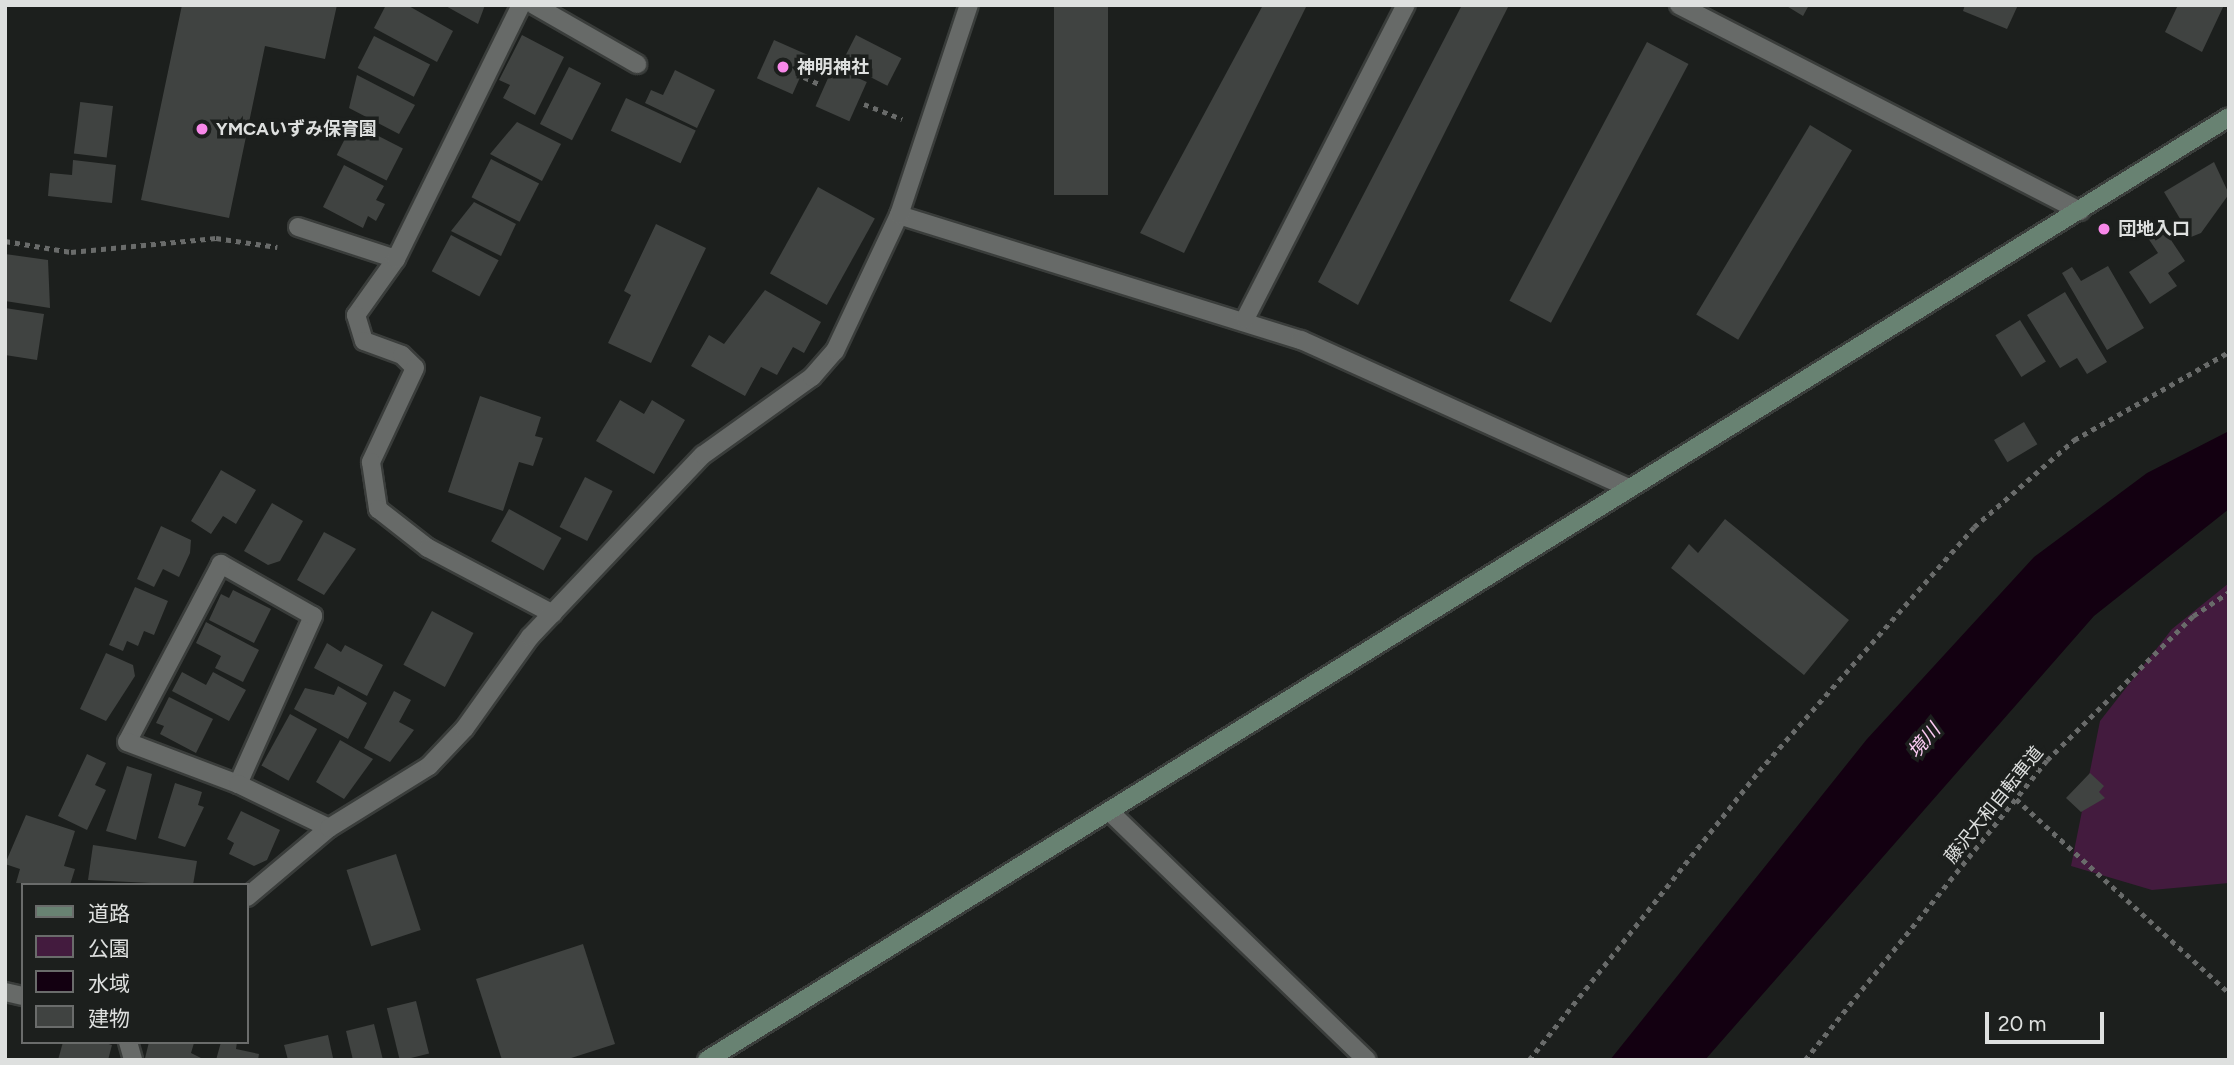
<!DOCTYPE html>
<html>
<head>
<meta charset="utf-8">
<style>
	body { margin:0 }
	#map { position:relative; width:2234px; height:1065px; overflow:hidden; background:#1c1f1d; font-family:Figtree,"Noto Sans JP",sans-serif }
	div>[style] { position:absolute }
	.green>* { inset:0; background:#431b3e }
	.water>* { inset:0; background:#130011 }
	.building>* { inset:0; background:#404341; transform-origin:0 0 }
	.path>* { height:4.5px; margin-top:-2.25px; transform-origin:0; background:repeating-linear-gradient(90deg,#696b6a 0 5px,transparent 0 10px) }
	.roads { filter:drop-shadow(2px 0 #3a3d3b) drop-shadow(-2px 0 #3a3d3b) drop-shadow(0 2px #3a3d3b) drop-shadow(0 -2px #3a3d3b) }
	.lane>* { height:18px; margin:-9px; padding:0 9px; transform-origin:9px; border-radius:9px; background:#676a68 }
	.street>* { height:18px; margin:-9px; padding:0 9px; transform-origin:9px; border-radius:9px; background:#676a68 }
	.secondary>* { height:18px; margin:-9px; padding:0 9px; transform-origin:9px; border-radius:9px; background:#688272 }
	.dots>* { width:19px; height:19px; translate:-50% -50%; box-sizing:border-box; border:4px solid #1c1f1d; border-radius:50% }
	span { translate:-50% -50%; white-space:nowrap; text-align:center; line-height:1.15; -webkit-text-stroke:7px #1c1f1d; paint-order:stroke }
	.poi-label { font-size:18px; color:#dee0df; font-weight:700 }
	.left { translate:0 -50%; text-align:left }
	.street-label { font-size:18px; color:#dee0df }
	.water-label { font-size:19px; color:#fccbf3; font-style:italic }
	.frame { position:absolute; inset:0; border:7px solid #dee0df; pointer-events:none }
	.legend { position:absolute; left:21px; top:883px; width:228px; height:161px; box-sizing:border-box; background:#1c1f1d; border:2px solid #6a6c6b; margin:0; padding:9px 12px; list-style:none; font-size:21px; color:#dee0df }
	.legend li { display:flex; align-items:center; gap:14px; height:35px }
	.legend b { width:35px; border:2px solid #6a6c6b }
	.scale { position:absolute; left:1985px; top:1012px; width:119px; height:32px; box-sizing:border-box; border:4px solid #dee0df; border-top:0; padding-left:9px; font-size:21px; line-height:24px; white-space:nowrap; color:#dee0df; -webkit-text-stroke:5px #1c1f1d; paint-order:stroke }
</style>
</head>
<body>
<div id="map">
	<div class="green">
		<div style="clip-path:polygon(2229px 583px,2229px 883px,2152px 890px,2071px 866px,2100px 721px,2172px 629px)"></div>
	</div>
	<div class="water">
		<div style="clip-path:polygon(2229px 431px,2229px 509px,2094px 616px,1705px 1060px,1610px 1060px,1867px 739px,2034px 557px,2147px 473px)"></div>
	</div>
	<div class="building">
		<div style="clip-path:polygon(182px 5px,337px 5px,325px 59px,265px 46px,229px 218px,141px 200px)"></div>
		<div style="clip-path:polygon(386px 5px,407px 5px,453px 31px,437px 62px,374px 28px)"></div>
		<div style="clip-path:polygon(444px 5px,485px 5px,478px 24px)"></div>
		<div style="left:1054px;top:5px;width:54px;height:190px"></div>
		<div style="clip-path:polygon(1263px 5px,1307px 5px,1184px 253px,1140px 233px)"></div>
		<div style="clip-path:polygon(1462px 5px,1509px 5px,1358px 305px,1318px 282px)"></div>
		<div style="clip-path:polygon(1785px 5px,1809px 5px,1803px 16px)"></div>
		<div style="clip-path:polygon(1965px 5px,2018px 5px,2007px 29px,1963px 11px)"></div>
		<div style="clip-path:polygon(2178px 5px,2224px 5px,2202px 52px,2165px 32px)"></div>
		<div style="clip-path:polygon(522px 35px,564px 57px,535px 115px,503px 98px,510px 85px,499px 80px)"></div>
		<div style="left:856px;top:35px;width:51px;height:31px;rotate:27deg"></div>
		<div style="left:374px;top:36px;width:63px;height:36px;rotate:27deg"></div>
		<div style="left:774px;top:40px;width:39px;height:42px;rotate:24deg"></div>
		<div style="left:1647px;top:42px;width:47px;height:293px;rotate:28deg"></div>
		<div style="left:569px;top:67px;width:36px;height:64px;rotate:27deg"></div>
		<div style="left:833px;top:67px;width:37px;height:43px;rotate:24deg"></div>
		<div style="clip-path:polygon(675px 70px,715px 90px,697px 128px,645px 103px,651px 90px,663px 95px)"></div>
		<div style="clip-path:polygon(357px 75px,415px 105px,399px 134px,349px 108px)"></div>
		<div style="left:626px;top:98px;width:77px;height:36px;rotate:25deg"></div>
		<div style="left:113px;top:106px;width:52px;height:33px;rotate:97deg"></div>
		<div style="clip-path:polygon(517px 122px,561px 144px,542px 181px,490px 154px)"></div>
		<div style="left:353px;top:123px;width:56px;height:36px;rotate:27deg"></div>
		<div style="left:1810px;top:125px;width:49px;height:221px;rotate:31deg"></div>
		<div style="left:491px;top:159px;width:54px;height:43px;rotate:27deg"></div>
		<div style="clip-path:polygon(73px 160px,116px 165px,112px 203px,48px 196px,50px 173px,72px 175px)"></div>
		<div style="clip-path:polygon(2214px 162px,2229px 194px,2201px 233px,2191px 237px,2164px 192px)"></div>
		<div style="clip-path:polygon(344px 165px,384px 186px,376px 200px,385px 204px,376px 221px,368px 216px,363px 228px,323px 207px)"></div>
		<div style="left:818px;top:187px;width:65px;height:99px;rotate:29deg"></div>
		<div style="clip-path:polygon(474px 202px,516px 224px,501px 256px,451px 231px)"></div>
		<div style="clip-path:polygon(656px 224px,706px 248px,651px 363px,608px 343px,631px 295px,624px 291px)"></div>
		<div style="clip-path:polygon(2163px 228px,2185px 261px,2168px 273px,2177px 286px,2150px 304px,2129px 272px,2158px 253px,2148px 238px)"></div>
		<div style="left:451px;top:235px;width:54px;height:41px;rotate:28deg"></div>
		<div style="clip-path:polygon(5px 254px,48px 260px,50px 308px,5px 301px)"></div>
		<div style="clip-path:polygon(2108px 266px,2144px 328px,2107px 350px,2062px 273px,2072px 267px,2081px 281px)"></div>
		<div style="clip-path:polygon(765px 290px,821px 322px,804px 353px,793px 347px,777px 375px,761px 367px,745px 396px,691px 366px,709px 335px,724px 344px)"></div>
		<div style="clip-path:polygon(2065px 292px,2107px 362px,2087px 374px,2077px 358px,2060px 368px,2027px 315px)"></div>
		<div style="clip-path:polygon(5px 308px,44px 314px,37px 360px,5px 355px)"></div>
		<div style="left:2020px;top:320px;width:49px;height:29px;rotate:58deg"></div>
		<div style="clip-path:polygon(480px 396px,541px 417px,535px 436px,543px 438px,533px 466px,519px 462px,503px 511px,448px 492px)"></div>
		<div style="clip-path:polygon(620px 400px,644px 414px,652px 400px,685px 420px,654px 474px,596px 441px)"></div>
		<div style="left:2024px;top:422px;width:26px;height:35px;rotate:59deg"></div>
		<div style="clip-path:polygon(221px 470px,256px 490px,236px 524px,223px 516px,211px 534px,191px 521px)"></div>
		<div style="left:585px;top:477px;width:31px;height:56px;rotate:27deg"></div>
		<div style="clip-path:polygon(272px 503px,303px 521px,280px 561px,268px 565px,244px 551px)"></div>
		<div style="left:509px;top:509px;width:60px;height:37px;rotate:29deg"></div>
		<div style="clip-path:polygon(1725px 519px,1849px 620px,1804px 675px,1671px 568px,1689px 544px,1698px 553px)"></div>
		<div style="clip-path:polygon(161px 526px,191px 540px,190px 553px,179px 577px,163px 569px,154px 587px,137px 579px)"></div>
		<div style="clip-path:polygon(324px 532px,356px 549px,324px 595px,297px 580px)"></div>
		<div style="clip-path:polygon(135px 587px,168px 601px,154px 635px,144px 631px,138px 646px,127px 641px,123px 651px,109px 645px)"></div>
		<div style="clip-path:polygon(233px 590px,271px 609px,254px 643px,209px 620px,221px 594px,229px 598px)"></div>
		<div style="left:432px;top:611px;width:47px;height:61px;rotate:28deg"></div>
		<div style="clip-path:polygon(206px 622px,259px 650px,243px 682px,215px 668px,221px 656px,196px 643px)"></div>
		<div style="clip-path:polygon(327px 643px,341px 652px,345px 645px,383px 665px,367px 696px,314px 668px)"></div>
		<div style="clip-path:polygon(106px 653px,133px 665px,135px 676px,106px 721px,80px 709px)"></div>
		<div style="clip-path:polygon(182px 672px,206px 685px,213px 672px,246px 690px,229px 721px,172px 691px)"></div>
		<div style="clip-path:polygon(338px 686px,367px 703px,348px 739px,294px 709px,305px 688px,334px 695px)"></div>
		<div style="clip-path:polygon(394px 691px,411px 700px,399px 722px,414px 730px,390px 762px,364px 748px)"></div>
		<div style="clip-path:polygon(169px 697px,213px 719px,196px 753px,160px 734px,164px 726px,156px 723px)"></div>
		<div style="left:290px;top:714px;width:31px;height:59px;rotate:29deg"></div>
		<div style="clip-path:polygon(340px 740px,373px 759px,344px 799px,316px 782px)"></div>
		<div style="clip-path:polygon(87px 754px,106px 763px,95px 785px,106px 790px,87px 830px,58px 816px)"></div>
		<div style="clip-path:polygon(127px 766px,152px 774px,136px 840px,106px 831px)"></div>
		<div style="clip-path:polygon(2090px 773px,2104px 786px,2099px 792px,2105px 798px,2081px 812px,2066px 798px)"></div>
		<div style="clip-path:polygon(175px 783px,202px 792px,198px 805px,204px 807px,185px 847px,158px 838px)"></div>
		<div style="clip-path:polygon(241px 811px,280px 830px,267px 860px,254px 866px,229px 854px,234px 843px,227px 839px)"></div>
		<div style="clip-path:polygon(26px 815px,75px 831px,64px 866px,75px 869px,70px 885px,16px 883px,20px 869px,5px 864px)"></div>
		<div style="clip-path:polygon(93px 845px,197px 861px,193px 885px,88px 880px)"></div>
		<div style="left:396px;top:854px;width:80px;height:52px;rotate:72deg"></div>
		<div style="clip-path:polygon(583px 944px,615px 1044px,565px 1060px,502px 1060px,476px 979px)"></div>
		<div style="left:416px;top:1001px;width:54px;height:30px;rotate:76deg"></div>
		<div style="clip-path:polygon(374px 1024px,383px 1060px,353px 1060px,346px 1031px)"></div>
		<div style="clip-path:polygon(328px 1035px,333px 1058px,288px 1060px,284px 1045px)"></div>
		<div style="clip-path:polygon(63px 1042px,102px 1042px,112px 1045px,108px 1060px,58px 1060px)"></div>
		<div style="clip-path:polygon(149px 1042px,194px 1043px,191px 1053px,205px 1060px,145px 1058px)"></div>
		<div style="clip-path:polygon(221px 1042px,237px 1042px,236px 1049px,259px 1054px,258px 1060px,216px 1060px)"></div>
	</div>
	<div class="path">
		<div style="left:804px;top:77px;width:19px;rotate:25deg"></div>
		<div style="left:864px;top:104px;width:41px;rotate:21.5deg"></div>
		<div style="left:5px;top:241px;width:67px;rotate:9.5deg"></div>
		<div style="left:71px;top:252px;width:146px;rotate:-5.5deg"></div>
		<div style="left:216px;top:238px;width:62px;rotate:8.4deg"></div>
		<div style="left:2016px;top:799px;width:288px;rotate:42.3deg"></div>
		<div style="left:1529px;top:1060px;width:369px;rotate:-51.5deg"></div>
		<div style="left:1759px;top:771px;width:325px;rotate:-48.6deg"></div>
		<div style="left:1974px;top:527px;width:133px;rotate:-41deg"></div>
		<div style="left:2074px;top:440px;width:178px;rotate:-29.6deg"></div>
		<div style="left:1805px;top:1060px;width:385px;rotate:-51.1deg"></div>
		<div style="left:2047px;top:760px;width:205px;rotate:-44.6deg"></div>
		<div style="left:2193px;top:616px;width:43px;rotate:-33.7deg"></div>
	</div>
	<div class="roads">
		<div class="lane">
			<div style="left:298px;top:227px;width:103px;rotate:18.1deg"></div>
			<div style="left:396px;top:259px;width:69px;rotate:125.5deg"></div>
			<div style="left:356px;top:315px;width:27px;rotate:73deg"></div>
			<div style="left:364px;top:341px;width:40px;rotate:20.2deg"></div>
			<div style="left:402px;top:355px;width:18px;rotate:45deg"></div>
			<div style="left:415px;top:368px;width:104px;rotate:115.1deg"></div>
			<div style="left:371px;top:462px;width:48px;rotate:81.5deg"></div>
			<div style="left:378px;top:509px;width:63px;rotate:38deg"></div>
			<div style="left:428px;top:548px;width:141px;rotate:27.8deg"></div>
		</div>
		<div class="street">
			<div style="left:534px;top:5px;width:119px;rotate:29.8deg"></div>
			<div style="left:1679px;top:5px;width:451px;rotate:27.2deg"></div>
			<div style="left:899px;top:215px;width:421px;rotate:17.3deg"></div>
			<div style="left:1301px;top:340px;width:360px;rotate:24.3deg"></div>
			<div style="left:396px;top:259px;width:283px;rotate:-63.8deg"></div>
			<div style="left:1245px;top:319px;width:353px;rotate:-62.9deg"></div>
			<div style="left:238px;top:784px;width:184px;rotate:-65.9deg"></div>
			<div style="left:313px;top:616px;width:106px;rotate:-150.5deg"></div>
			<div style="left:221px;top:564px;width:201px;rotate:117.8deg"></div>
			<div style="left:127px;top:742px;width:119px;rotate:20.7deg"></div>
			<div style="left:238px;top:784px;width:101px;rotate:25.8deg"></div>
			<div style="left:1110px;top:812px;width:357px;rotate:44deg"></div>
			<div style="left:247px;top:897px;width:107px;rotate:-40.1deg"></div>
			<div style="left:329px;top:828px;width:118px;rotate:-31.8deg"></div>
			<div style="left:429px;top:766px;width:52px;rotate:-46.5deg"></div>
			<div style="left:465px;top:728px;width:112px;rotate:-54.5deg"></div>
			<div style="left:530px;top:637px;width:251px;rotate:-46.5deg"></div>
			<div style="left:703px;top:455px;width:134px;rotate:-35.6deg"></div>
			<div style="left:812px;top:377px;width:35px;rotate:-49deg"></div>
			<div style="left:835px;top:351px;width:150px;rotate:-64.8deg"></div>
			<div style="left:899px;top:215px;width:221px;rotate:-71.6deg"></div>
			<div style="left:5px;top:992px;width:18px;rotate:13deg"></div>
			<div style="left:128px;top:1042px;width:19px;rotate:74deg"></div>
		</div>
		<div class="secondary">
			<div style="left:707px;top:1060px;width:1790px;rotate:-31.78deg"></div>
		</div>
	</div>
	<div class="dots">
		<div style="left:783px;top:67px;background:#f888e9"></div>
		<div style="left:202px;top:129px;background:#f888e9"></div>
		<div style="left:2104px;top:229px;background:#f888e9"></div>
	</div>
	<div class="poi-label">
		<span class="left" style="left:797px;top:67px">神明神社</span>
		<span class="left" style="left:216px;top:129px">YMCAいずみ保育園</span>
		<span class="left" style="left:2118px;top:229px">団地入口</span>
	</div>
	<div class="street-label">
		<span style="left:1994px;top:805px;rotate:-51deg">藤沢大和自転車道</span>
	</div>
	<div class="water-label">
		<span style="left:1924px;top:741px;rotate:-50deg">境川</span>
	</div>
	<div class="frame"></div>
	<ul class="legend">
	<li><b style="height:9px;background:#688272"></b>道路</li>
	<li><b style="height:19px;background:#431b3e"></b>公園</li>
	<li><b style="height:19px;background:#130011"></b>水域</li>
	<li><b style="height:19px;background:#404341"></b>建物</li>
	</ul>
	<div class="scale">20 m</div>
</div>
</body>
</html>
